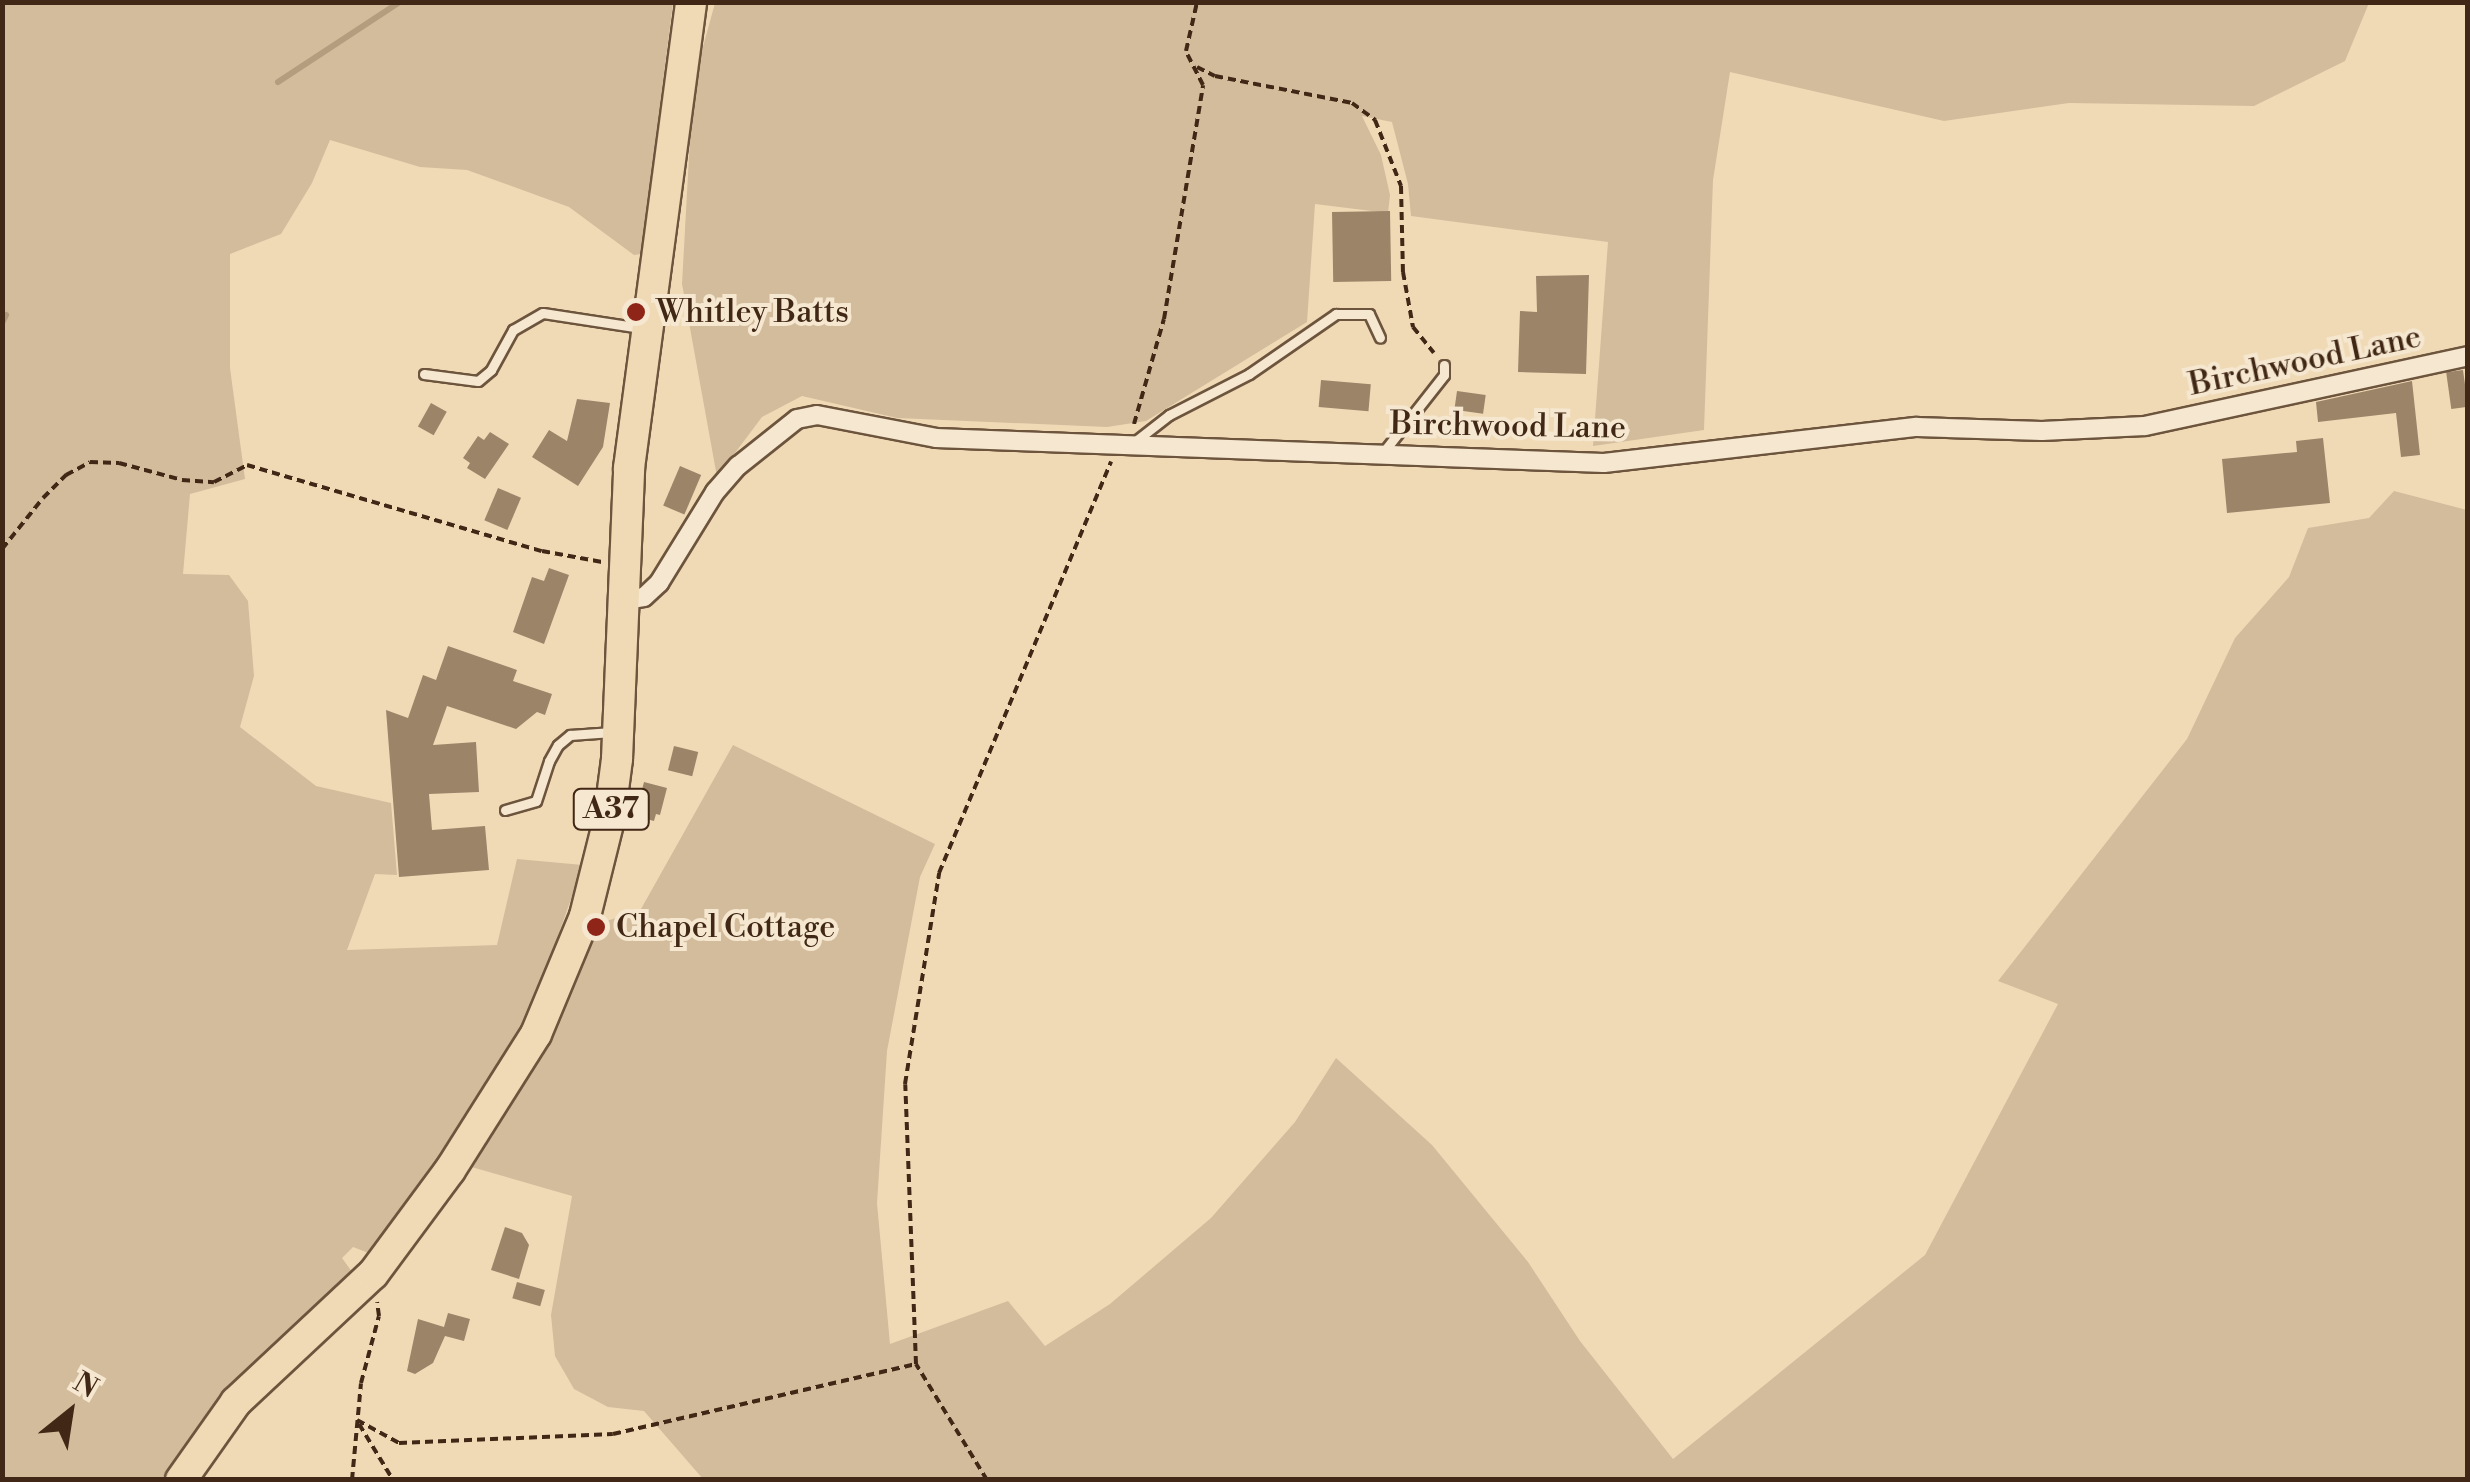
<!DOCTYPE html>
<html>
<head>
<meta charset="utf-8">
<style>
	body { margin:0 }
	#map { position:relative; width:2470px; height:1482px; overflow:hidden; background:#f0dab6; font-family:"Libre Bodoni",serif }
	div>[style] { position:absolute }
	.green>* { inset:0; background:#d2bc9b }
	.stream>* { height:6px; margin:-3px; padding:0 3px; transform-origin:3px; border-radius:3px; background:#b49d7f }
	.building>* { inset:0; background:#9c8469; transform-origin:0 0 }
	.path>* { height:4px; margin-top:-2px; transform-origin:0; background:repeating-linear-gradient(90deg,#412715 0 8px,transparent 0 13px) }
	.roads { filter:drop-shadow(2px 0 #6d543d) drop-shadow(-2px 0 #6d543d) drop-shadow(0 2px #6d543d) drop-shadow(0 -2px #6d543d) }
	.lane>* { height:9px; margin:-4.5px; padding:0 4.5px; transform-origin:4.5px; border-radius:4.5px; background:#f5e7d0 }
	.street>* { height:18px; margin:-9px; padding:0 9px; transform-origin:9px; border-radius:9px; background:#f5e7d0 }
	.highway>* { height:30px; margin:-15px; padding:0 15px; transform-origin:15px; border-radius:15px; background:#f0dab6 }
	.dots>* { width:28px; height:28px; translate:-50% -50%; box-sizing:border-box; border:5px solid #f5e7d0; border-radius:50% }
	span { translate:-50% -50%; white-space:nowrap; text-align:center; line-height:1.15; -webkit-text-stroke:8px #f5e7d0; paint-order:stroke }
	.shield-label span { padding:2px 8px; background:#f5e7d0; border:2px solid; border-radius:8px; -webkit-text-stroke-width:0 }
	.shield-label { font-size:30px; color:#412715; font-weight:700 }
	.poi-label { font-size:32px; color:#412715 }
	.left { translate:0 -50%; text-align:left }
	.street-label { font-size:32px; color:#412715 }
	.frame { position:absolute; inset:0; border:5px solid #412715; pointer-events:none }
	.north { position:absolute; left:20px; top:1362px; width:100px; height:100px; -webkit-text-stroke:8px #f5e7d0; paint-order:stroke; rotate:30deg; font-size:28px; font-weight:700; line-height:40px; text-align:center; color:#412715 }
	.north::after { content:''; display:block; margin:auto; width:35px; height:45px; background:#412715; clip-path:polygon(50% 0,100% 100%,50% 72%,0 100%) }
</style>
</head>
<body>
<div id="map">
	<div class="green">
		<div style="clip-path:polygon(3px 3px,673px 3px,641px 254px,634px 255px,569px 207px,467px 170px,420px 167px,330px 140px,312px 183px,281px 234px,230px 254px,230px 368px,245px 479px,190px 494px,183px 574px,229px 575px,248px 601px,254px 676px,240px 727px,316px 786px,391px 803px,397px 875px,375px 874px,347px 950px,497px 945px,517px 859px,583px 865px,535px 1001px,435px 1169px,371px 1254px,353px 1247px,342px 1258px,355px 1276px,230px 1390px,192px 1436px,166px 1479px,3px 1480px)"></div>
		<div style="clip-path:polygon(715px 3px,2369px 3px,2345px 61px,2254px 106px,2069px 103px,1944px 121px,1730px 72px,1713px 180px,1704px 430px,1593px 446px,1608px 242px,1411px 216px,1408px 184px,1392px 122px,1362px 116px,1381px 155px,1390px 195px,1388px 213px,1315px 204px,1307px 322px,1146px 421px,1107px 427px,897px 418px,802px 396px,762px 417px,717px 477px,682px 284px,693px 83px)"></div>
		<div style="clip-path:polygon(2394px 491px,2467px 510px,2467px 1479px,703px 1479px,644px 1411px,608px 1407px,574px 1389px,555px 1356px,551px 1315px,572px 1196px,468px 1166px,550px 1042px,590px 927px,641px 909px,733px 745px,935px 844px,920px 877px,887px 1051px,877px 1203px,890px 1344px,1008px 1301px,1045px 1346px,1110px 1304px,1211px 1218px,1295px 1122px,1336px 1058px,1432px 1145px,1528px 1262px,1580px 1341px,1673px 1459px,1925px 1255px,2058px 1004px,1998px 981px,2187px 739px,2235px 638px,2289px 577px,2308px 528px,2369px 518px)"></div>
	</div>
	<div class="stream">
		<div style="left:278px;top:82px;width:146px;rotate:-33.3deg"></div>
		<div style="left:2px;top:323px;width:9px;rotate:-63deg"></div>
	</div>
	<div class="building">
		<div style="left:1390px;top:211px;width:70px;height:58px;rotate:89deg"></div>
		<div style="clip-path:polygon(1589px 275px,1586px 374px,1518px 372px,1520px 311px,1537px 312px,1536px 276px)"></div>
		<div style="left:2463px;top:370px;width:37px;height:17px;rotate:82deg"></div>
		<div style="left:1321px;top:380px;width:50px;height:27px;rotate:5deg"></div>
		<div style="clip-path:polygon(2412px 381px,2420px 455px,2401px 457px,2396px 413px,2318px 422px,2316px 402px)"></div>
		<div style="left:1457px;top:391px;width:29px;height:19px;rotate:8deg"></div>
		<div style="clip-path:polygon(577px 399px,610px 403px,603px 447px,578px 486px,532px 457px,549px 430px,567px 441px)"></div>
		<div style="left:431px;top:403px;width:18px;height:27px;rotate:29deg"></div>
		<div style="clip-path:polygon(490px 432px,509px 444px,485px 479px,467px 468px,470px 463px,463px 458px,478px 436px,484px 440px)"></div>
		<div style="clip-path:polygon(2323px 438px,2330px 503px,2227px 513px,2222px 459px,2297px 452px,2296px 441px)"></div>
		<div style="left:680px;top:466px;width:23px;height:43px;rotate:23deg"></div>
		<div style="left:498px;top:488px;width:25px;height:35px;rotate:23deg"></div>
		<div style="clip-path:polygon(549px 568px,569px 575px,544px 644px,513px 632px,532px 577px,544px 581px)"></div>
		<div style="clip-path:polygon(448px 646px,517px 670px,513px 681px,552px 694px,545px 715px,537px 712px,516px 729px,447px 706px,433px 745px,476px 742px,479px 792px,429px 794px,432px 830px,485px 826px,489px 870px,399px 877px,386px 710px,408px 718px,423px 675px,436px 680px)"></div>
		<div style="left:674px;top:746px;width:25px;height:25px;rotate:14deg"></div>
		<div style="clip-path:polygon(644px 782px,667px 788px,660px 815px,656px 814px,654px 821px,635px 816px)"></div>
		<div style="clip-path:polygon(505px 1227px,522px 1233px,529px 1245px,519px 1279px,491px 1270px)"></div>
		<div style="left:517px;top:1282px;width:29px;height:17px;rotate:16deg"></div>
		<div style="clip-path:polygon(448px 1313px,470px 1319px,464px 1341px,445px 1336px,433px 1363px,415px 1374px,407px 1371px,418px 1319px,444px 1327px)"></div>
	</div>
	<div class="path">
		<div style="left:1197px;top:67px;width:20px;rotate:27deg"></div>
		<div style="left:1215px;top:76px;width:140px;rotate:11.1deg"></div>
		<div style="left:1352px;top:103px;width:29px;rotate:36deg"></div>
		<div style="left:1375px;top:120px;width:71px;rotate:68.5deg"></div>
		<div style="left:1401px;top:186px;width:86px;rotate:88.7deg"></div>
		<div style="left:1403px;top:272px;width:56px;rotate:79.7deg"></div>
		<div style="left:1413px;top:327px;width:33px;rotate:51deg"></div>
		<div style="left:1134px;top:424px;width:109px;rotate:-74.1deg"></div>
		<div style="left:1164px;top:319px;width:237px;rotate:-80.5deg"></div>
		<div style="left:1203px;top:85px;width:38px;rotate:-117deg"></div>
		<div style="left:1186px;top:51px;width:50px;rotate:-77.3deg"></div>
		<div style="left:2px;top:549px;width:65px;rotate:-51.2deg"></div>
		<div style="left:43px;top:498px;width:33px;rotate:-45deg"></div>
		<div style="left:66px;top:475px;width:27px;rotate:-28deg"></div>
		<div style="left:90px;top:462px;width:29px;rotate:2deg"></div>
		<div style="left:119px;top:463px;width:65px;rotate:15.1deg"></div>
		<div style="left:182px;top:480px;width:32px;rotate:4deg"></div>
		<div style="left:214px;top:482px;width:37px;rotate:-27deg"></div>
		<div style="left:247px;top:465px;width:307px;rotate:16.3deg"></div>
		<div style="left:542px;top:551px;width:61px;rotate:10.4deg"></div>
		<div style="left:357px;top:1420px;width:48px;rotate:28.7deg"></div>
		<div style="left:399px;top:1443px;width:214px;rotate:-2.4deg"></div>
		<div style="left:613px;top:1434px;width:311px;rotate:-13deg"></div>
		<div style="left:359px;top:1424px;width:66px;rotate:58.7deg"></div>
		<div style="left:352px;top:1480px;width:97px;rotate:-84.7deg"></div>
		<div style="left:361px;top:1383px;width:69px;rotate:-75deg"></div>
		<div style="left:379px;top:1316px;width:14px;rotate:-98deg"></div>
		<div style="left:987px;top:1480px;width:136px;rotate:-121.5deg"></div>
		<div style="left:916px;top:1364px;width:280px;rotate:-92.2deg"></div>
		<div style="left:905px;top:1084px;width:214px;rotate:-80.8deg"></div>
		<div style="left:939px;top:873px;width:446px;rotate:-67.3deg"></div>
	</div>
	<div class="roads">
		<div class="lane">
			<div style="left:424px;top:374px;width:54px;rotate:7.4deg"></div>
			<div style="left:478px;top:381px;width:17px;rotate:-40deg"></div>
			<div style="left:491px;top:370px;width:46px;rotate:-61.2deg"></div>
			<div style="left:513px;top:330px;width:34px;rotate:-30deg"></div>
			<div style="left:543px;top:313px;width:99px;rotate:8.7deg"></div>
			<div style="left:1133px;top:443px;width:46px;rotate:-37.9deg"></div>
			<div style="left:1169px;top:415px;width:90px;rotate:-27.1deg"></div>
			<div style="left:1249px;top:374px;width:106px;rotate:-34.6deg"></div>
			<div style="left:1336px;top:314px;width:33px"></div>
			<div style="left:1369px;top:314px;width:26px;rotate:65deg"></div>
			<div style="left:1381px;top:455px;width:102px;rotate:-51.8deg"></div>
			<div style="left:1444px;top:375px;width:10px;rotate:-90deg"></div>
			<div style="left:505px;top:810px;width:32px;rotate:-16deg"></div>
			<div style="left:536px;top:801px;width:42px;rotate:-72deg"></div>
			<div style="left:549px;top:761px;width:18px;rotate:-61deg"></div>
			<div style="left:558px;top:745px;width:16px;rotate:-40deg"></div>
			<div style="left:570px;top:735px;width:42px;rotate:-4.1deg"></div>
		</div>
		<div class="street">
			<div style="left:625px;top:600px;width:19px;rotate:-9deg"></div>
			<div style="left:644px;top:597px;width:21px;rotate:-43deg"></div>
			<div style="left:659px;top:583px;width:107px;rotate:-58.4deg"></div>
			<div style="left:715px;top:492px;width:35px;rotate:-49deg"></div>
			<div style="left:738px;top:466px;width:75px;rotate:-38.5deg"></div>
			<div style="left:797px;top:419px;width:20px;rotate:-11deg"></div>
			<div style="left:817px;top:415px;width:121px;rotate:10.9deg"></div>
			<div style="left:936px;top:438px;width:668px;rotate:2.14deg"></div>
			<div style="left:1604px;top:463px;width:315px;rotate:-6.6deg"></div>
			<div style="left:1917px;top:427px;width:125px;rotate:1.8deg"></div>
			<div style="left:2042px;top:431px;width:103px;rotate:-2.8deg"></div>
			<div style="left:2145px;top:426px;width:330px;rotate:-12.2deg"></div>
		</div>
		<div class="highway">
			<div style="left:181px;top:1480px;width:95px;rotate:-54.8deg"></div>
			<div style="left:236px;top:1402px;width:187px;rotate:-43.1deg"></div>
			<div style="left:373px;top:1274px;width:129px;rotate:-53.5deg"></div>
			<div style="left:450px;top:1170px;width:161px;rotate:-57.7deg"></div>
			<div style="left:536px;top:1034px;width:128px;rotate:-67.4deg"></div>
			<div style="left:585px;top:916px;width:99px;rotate:-76deg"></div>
			<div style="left:609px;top:820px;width:62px;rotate:-82.5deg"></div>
			<div style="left:617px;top:759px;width:291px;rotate:-87.6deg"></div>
			<div style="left:629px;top:468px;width:470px;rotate:-82.4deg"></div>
		</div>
	</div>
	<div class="dots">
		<div style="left:636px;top:312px;background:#8f2418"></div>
		<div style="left:596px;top:927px;background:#8f2418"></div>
	</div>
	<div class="shield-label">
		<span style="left:611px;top:809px">A37</span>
	</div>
	<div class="poi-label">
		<span class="left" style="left:656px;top:312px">Whitley Batts</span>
		<span class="left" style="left:616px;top:927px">Chapel Cottage</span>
	</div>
	<div class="street-label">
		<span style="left:2305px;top:361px;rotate:-12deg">Birchwood Lane</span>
		<span style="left:1508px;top:426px;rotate:1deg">Birchwood Lane</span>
	</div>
	<div class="frame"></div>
	<div class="north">N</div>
</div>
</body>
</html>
